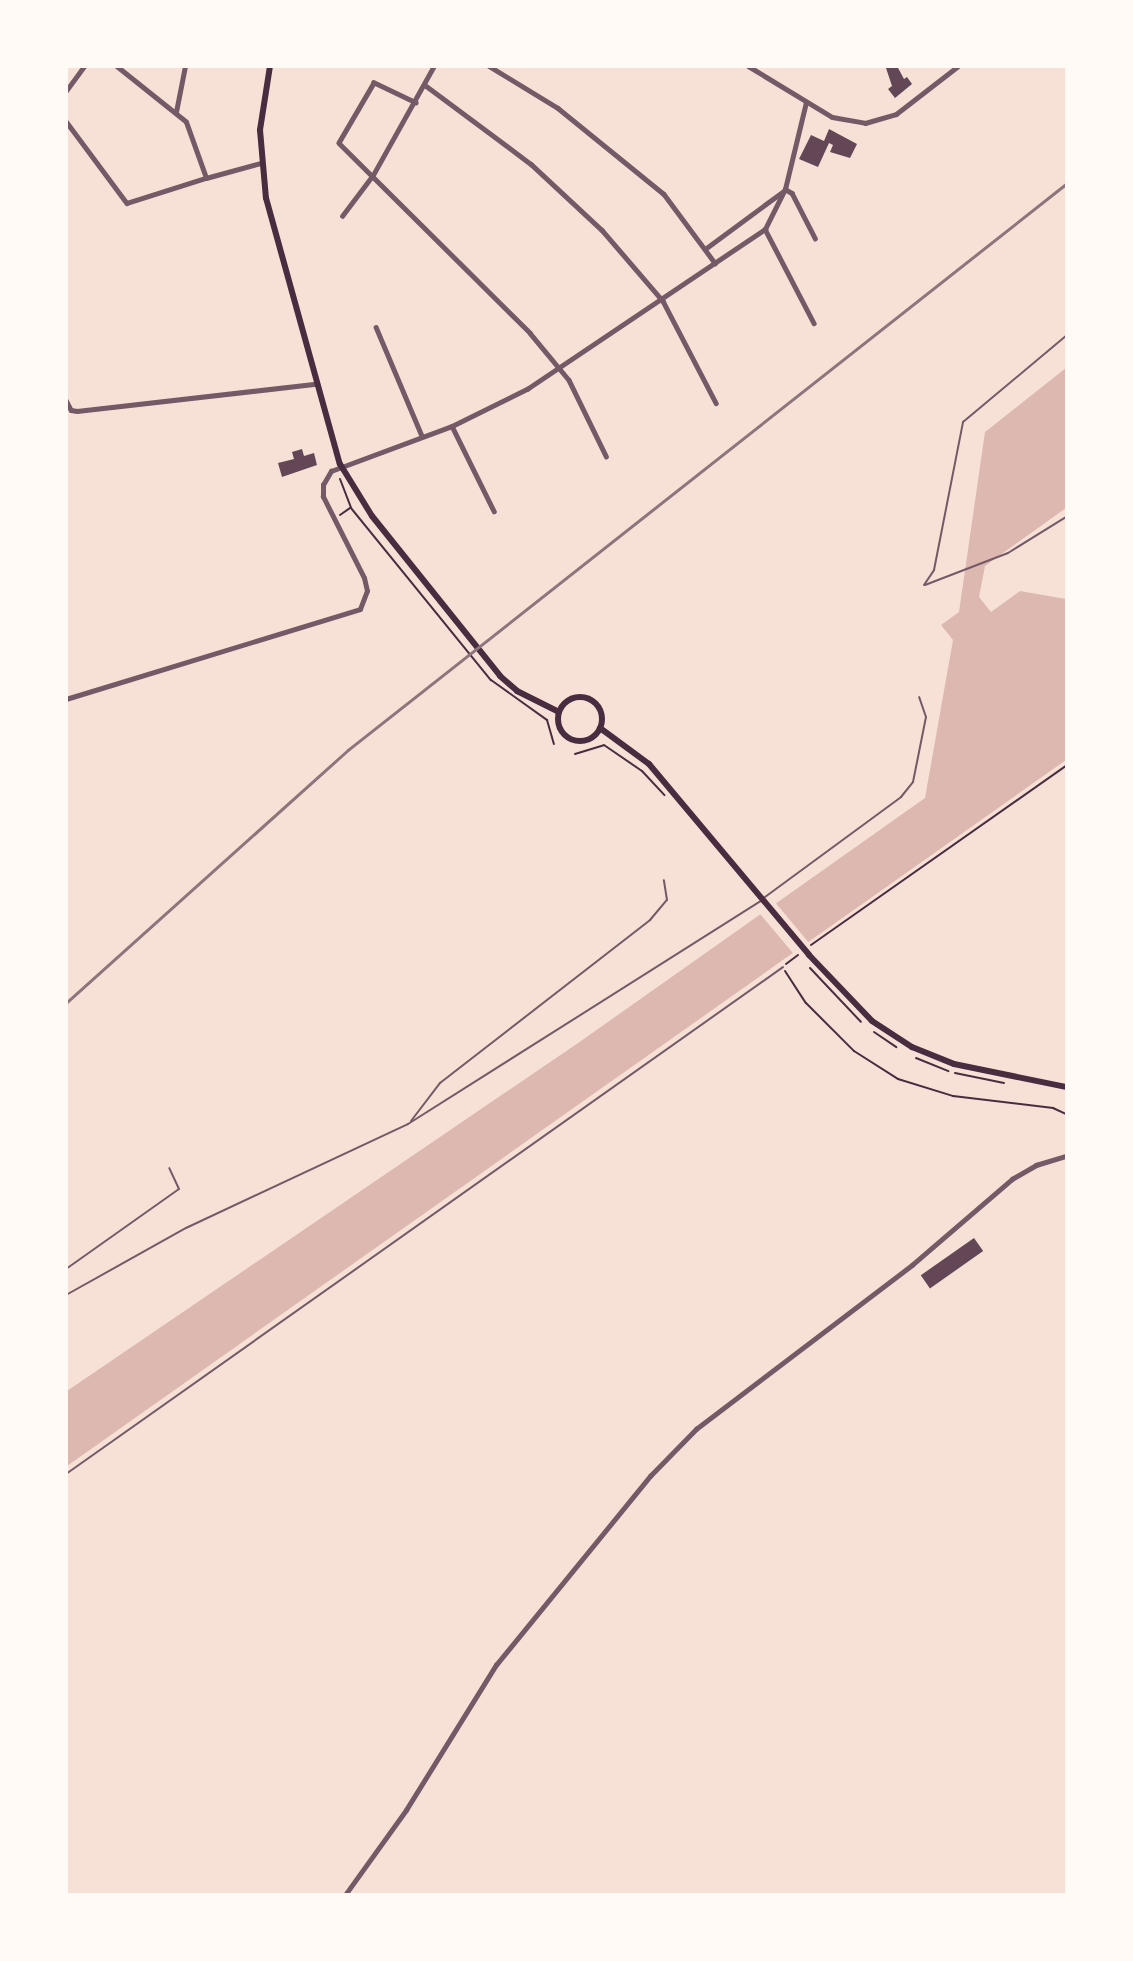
<!DOCTYPE html>
<html>
<head>
<meta charset="utf-8">
<style>
	body { margin:0 }
	#map { position:relative; width:1133px; height:1961px; overflow:hidden; background:#f7e1d7; font-family:Figtree,sans-serif }
	div>[style] { position:absolute }
	.water>* { inset:0; background:#dcb8b0 }
	.pier>* { inset:0; background:#f7e1d7; transform-origin:0 0 }
	.building>* { inset:0; background:#644757; transform-origin:0 0 }
	.path>* { height:2px; margin:-1px; padding:0 1px; transform-origin:1px; border-radius:1px; background:#4a2c40 }
	.service>* { height:2px; margin:-1px; padding:0 1px; transform-origin:1px; border-radius:1px; background:#755966 }
	.minor>* { height:4.5px; margin:-2.25px; padding:0 2.25px; transform-origin:2.25px; border-radius:2.25px; background:#755966 }
	.tertiary>* { height:5px; margin:-2.5px; padding:0 2.5px; transform-origin:2.5px; border-radius:2.5px; background:#755966 }
	.secondary>* { height:6px; margin:-3px; padding:0 3px; transform-origin:3px; border-radius:3px; background:#4a2c40 }
	.secondary>.ring { margin:-3px; padding:0; box-sizing:content-box; background:none; border:6px solid #4a2c40; border-radius:50% }
	.rail>* { height:2.5px; margin:-1.25px; padding:0 1.25px; transform-origin:1.25px; border-radius:1.25px; background:#8f747c }
	span { translate:-50% -50%; white-space:nowrap; text-align:center; line-height:1.15; -webkit-text-stroke:7px #fffaf5; paint-order:stroke }
	.frame { position:absolute; inset:0; border:68px solid #fffaf5; pointer-events:none }
</style>
</head>
<body>
<div id="map">
	<div class="water">
		<div style="clip-path:polygon(1066px 368px,1066px 508px,985px 566px,979px 597px,991px 612px,1020px 591px,1066px 599px,1066px 760px,67px 1466px,67px 1391px,581px 1041px,925px 798px,953px 640px,941px 625px,959px 612px,985px 432px)"></div>
	</div>
	<div class="pier">
		<div style="left:774px;top:901px;width:56px;height:19px;rotate:50deg"></div>
	</div>
	<div class="building">
		<div style="clip-path:polygon(897px 66px,904px 79px,907px 77px,912px 84px,895px 98px,888px 89px,892px 86px,886px 68px)"></div>
		<div style="clip-path:polygon(829px 129px,857px 144px,850px 158px,830px 152px,833px 145px,829px 143px,818px 167px,799px 159px,811px 135px,824px 141px)"></div>
		<div style="clip-path:polygon(302px 449px,304px 456px,314px 453px,317px 465px,282px 477px,278px 463px,294px 459px,292px 452px)"></div>
		<div style="left:974px;top:1238px;width:16px;height:65px;rotate:55deg"></div>
	</div>
	<div class="path">
		<div style="left:340px;top:479px;width:31px;rotate:69deg"></div>
		<div style="left:351px;top:508px;width:222px;rotate:50.9deg"></div>
		<div style="left:491px;top:680px;width:69px;rotate:35.5deg"></div>
		<div style="left:547px;top:720px;width:25px;rotate:74deg"></div>
		<div style="left:340px;top:515px;width:12px;rotate:-35deg"></div>
		<div style="left:575px;top:754px;width:30px;rotate:-17deg"></div>
		<div style="left:604px;top:745px;width:46px;rotate:34.4deg"></div>
		<div style="left:642px;top:771px;width:33px;rotate:47deg"></div>
		<div style="left:811px;top:945px;width:312px;rotate:-35.1deg"></div>
		<div style="left:786px;top:964px;width:15px;rotate:-37deg"></div>
		<div style="left:810px;top:968px;width:74px;rotate:46.6deg"></div>
		<div style="left:785px;top:971px;width:38px;rotate:57deg"></div>
		<div style="left:806px;top:1003px;width:68px;rotate:45deg"></div>
		<div style="left:854px;top:1051px;width:52px;rotate:32.5deg"></div>
		<div style="left:898px;top:1079px;width:58px;rotate:17.2deg"></div>
		<div style="left:953px;top:1096px;width:101px;rotate:6.8deg"></div>
		<div style="left:1053px;top:1108px;width:14px;rotate:25deg"></div>
		<div style="left:874px;top:1032px;width:27px;rotate:34deg"></div>
		<div style="left:916px;top:1058px;width:35px;rotate:22deg"></div>
		<div style="left:955px;top:1073px;width:50px;rotate:11.5deg"></div>
	</div>
	<div class="service">
		<div style="left:924px;top:585px;width:18px;rotate:-56deg"></div>
		<div style="left:934px;top:570px;width:151px;rotate:-78.9deg"></div>
		<div style="left:963px;top:422px;width:134px;rotate:-39.9deg"></div>
		<div style="left:925px;top:585px;width:89px;rotate:-21.1deg"></div>
		<div style="left:1008px;top:553px;width:68px;rotate:-31.8deg"></div>
		<div style="left:765px;top:897px;width:169px;rotate:-36.3deg"></div>
		<div style="left:901px;top:797px;width:19px;rotate:-51deg"></div>
		<div style="left:913px;top:782px;width:66px;rotate:-78.7deg"></div>
		<div style="left:926px;top:717px;width:21px;rotate:-109deg"></div>
		<div style="left:411px;top:1121px;width:48px;rotate:-52.7deg"></div>
		<div style="left:440px;top:1083px;width:266px;rotate:-37.8deg"></div>
		<div style="left:650px;top:920px;width:26px;rotate:-50deg"></div>
		<div style="left:667px;top:900px;width:20px;rotate:-99deg"></div>
		<div style="left:66px;top:1269px;width:138px;rotate:-35.3deg"></div>
		<div style="left:179px;top:1189px;width:23px;rotate:-115deg"></div>
		<div style="left:66px;top:1295px;width:137px;rotate:-29.2deg"></div>
		<div style="left:186px;top:1228px;width:245px;rotate:-25.1deg"></div>
		<div style="left:408px;top:1124px;width:418px;rotate:-32.3deg"></div>
		<div style="left:66px;top:1474px;width:878px;rotate:-35.26deg"></div>
	</div>
	<div class="minor">
		<div style="left:489px;top:66px;width:81px;rotate:31.3deg"></div>
		<div style="left:558px;top:108px;width:136px;rotate:39.1deg"></div>
		<div style="left:664px;top:194px;width:86px;rotate:53.5deg"></div>
		<div style="left:425px;top:85px;width:132px;rotate:36.7deg"></div>
		<div style="left:531px;top:164px;width:97px;rotate:42.9deg"></div>
		<div style="left:602px;top:230px;width:94px;rotate:49.3deg"></div>
		<div style="left:663px;top:301px;width:115px;rotate:62.5deg"></div>
		<div style="left:66px;top:91px;width:31px;rotate:-54deg"></div>
		<div style="left:416px;top:103px;width:47px;rotate:-154.5deg"></div>
		<div style="left:374px;top:83px;width:69px;rotate:120.3deg"></div>
		<div style="left:339px;top:143px;width:269px;rotate:44.8deg"></div>
		<div style="left:530px;top:333px;width:61px;rotate:50.3deg"></div>
		<div style="left:569px;top:380px;width:85px;rotate:64deg"></div>
		<div style="left:176px;top:112px;width:47px;rotate:-78.9deg"></div>
		<div style="left:66px;top:121px;width:102px;rotate:53.4deg"></div>
		<div style="left:127px;top:203px;width:83px;rotate:-17.6deg"></div>
		<div style="left:206px;top:178px;width:59px;rotate:-109.7deg"></div>
		<div style="left:186px;top:122px;width:90px;rotate:-141.3deg"></div>
		<div style="left:206px;top:178px;width:57px;rotate:-15.3deg"></div>
		<div style="left:785px;top:189px;width:8px;rotate:30deg"></div>
		<div style="left:792px;top:193px;width:51px;rotate:62.9deg"></div>
		<div style="left:342px;top:216px;width:51px;rotate:-52.9deg"></div>
		<div style="left:373px;top:175px;width:125px;rotate:-60.8deg"></div>
		<div style="left:765px;top:229px;width:106px;rotate:62.5deg"></div>
		<div style="left:705px;top:249px;width:99px;rotate:-36.4deg"></div>
		<div style="left:376px;top:327px;width:118px;rotate:67.1deg"></div>
		<div style="left:66px;top:400px;width:11px;rotate:63deg"></div>
		<div style="left:71px;top:410px;width:6px;rotate:9deg"></div>
		<div style="left:77px;top:411px;width:240px;rotate:-6.5deg"></div>
		<div style="left:452px;top:426px;width:95px;rotate:63.7deg"></div>
		<div style="left:66px;top:699px;width:307px;rotate:-17deg"></div>
		<div style="left:360px;top:609px;width:19px;rotate:-69deg"></div>
		<div style="left:367px;top:591px;width:13px;rotate:-103deg"></div>
		<div style="left:364px;top:578px;width:91px;rotate:-116.8deg"></div>
		<div style="left:323px;top:497px;width:12px;rotate:-90deg"></div>
		<div style="left:323px;top:485px;width:16px;rotate:-60deg"></div>
		<div style="left:331px;top:471px;width:129px;rotate:-20.4deg"></div>
		<div style="left:452px;top:426px;width:84px;rotate:-26.3deg"></div>
		<div style="left:527px;top:389px;width:287px;rotate:-33.9deg"></div>
		<div style="left:765px;top:229px;width:45px;rotate:-63.4deg"></div>
		<div style="left:785px;top:189px;width:89px;rotate:-76.4deg"></div>
		<div style="left:345px;top:1895px;width:105px;rotate:-54.3deg"></div>
		<div style="left:406px;top:1810px;width:171px;rotate:-58.2deg"></div>
		<div style="left:496px;top:1665px;width:244px;rotate:-50.8deg"></div>
		<div style="left:650px;top:1476px;width:66px;rotate:-45.6deg"></div>
		<div style="left:696px;top:1429px;width:271px;rotate:-37.2deg"></div>
		<div style="left:912px;top:1265px;width:132px;rotate:-40.7deg"></div>
		<div style="left:1012px;top:1179px;width:28px;rotate:-30deg"></div>
		<div style="left:1036px;top:1165px;width:31px;rotate:-17deg"></div>
	</div>
	<div class="tertiary">
		<div style="left:748px;top:66px;width:98px;rotate:31.3deg"></div>
		<div style="left:832px;top:117px;width:34px;rotate:10deg"></div>
		<div style="left:865px;top:123px;width:32px;rotate:-16deg"></div>
		<div style="left:896px;top:114px;width:78px;rotate:-37.7deg"></div>
	</div>
	<div class="secondary">
		<div style="left:270px;top:66px;width:65px;rotate:98.9deg"></div>
		<div style="left:260px;top:130px;width:68px;rotate:85deg"></div>
		<div style="left:266px;top:198px;width:276px;rotate:74.5deg"></div>
		<div style="left:340px;top:464px;width:61px;rotate:58.4deg"></div>
		<div style="left:372px;top:516px;width:205px;rotate:51.3deg"></div>
		<div style="left:500px;top:676px;width:23px;rotate:41deg"></div>
		<div style="left:517px;top:691px;width:47px;rotate:26.6deg"></div>
		<div class="ring" style="left:558px;top:697px;width:38px;height:38px"></div>
		<div style="left:600px;top:728px;width:61px;rotate:36.3deg"></div>
		<div style="left:649px;top:764px;width:249px;rotate:50deg"></div>
		<div style="left:809px;top:955px;width:91px;rotate:46.3deg"></div>
		<div style="left:872px;top:1021px;width:48px;rotate:33deg"></div>
		<div style="left:912px;top:1047px;width:45px;rotate:22deg"></div>
		<div style="left:954px;top:1064px;width:114px;rotate:11.6deg"></div>
	</div>
	<div class="rail">
		<div style="left:66px;top:1003px;width:379px;rotate:-41.9deg"></div>
		<div style="left:348px;top:750px;width:914px;rotate:-38.25deg"></div>
	</div>
	<div class="frame"></div>
</div>
</body>
</html>
